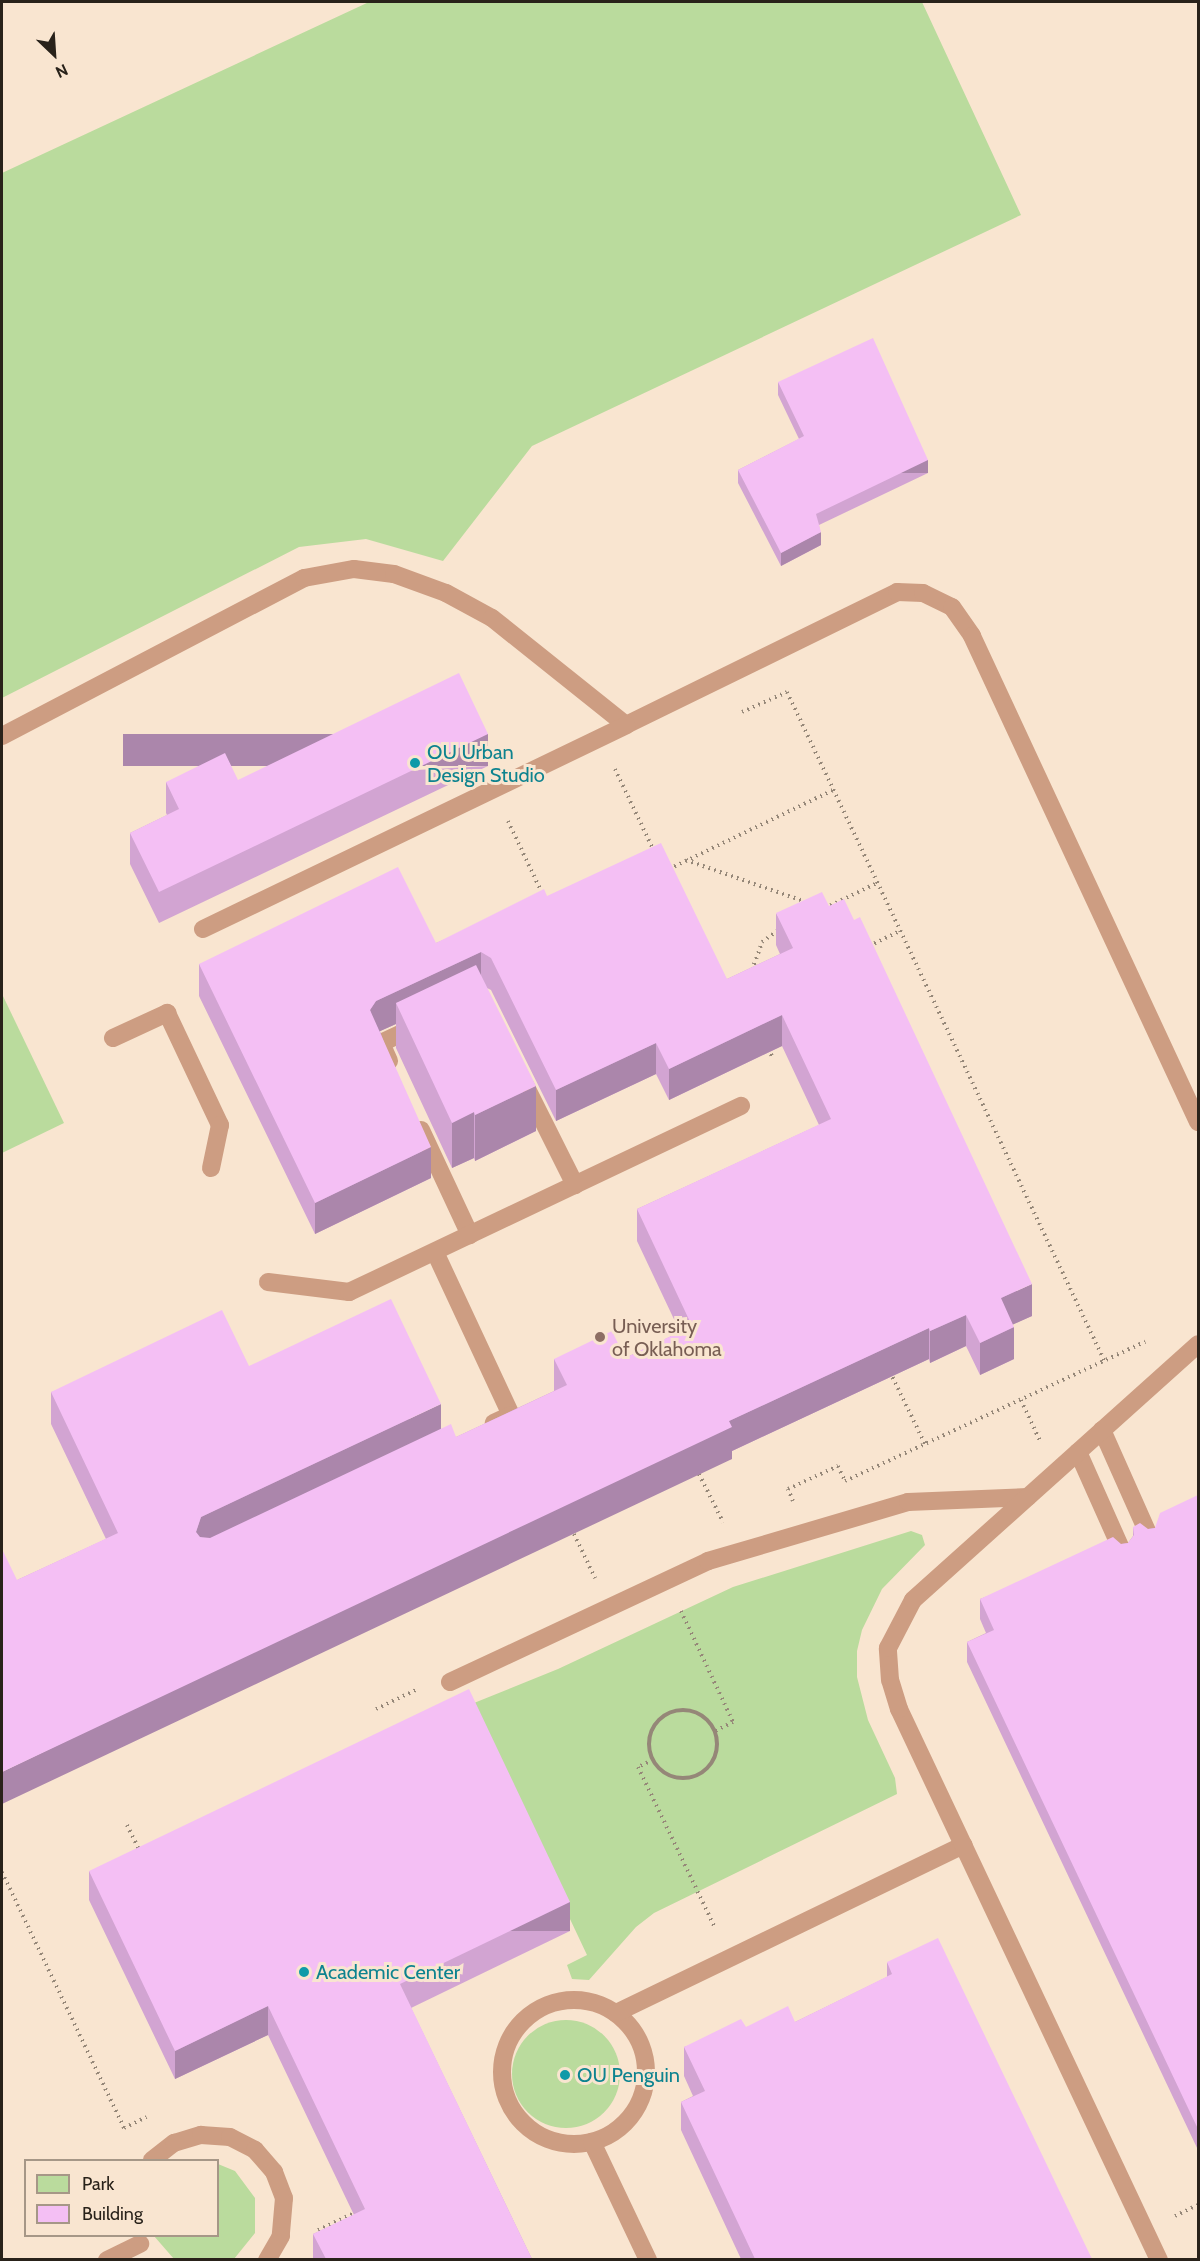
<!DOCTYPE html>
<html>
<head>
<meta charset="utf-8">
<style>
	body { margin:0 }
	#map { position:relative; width:1200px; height:2261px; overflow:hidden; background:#f9e5d0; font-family:Cabin,sans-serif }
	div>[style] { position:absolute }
	.green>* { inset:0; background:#badb9d }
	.round { border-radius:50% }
	.path>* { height:4px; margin-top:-2px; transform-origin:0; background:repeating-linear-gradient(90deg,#958778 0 1.5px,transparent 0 6px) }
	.path>.ring { margin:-2px; padding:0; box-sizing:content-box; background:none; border:4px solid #958778; border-radius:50% }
	.service>* { height:18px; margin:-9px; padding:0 9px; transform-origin:9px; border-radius:9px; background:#cd9d82 }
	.service>.ring { margin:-9px; padding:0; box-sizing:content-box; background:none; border:18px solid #cd9d82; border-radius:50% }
	.wall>* { inset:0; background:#d2a4d2 }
	.shaded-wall>* { inset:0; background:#ab86ab; transform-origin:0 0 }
	.building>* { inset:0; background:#f4bff4 }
	.dots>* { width:16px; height:16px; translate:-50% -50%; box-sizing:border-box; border:3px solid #f9e5d0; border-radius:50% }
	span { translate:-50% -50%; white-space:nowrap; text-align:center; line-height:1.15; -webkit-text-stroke:6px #f9e5d0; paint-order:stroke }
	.culture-label { font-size:20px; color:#0d838f }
	.left { translate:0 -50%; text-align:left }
	.education-label { font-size:20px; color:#785e54 }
	.frame { position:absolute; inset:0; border:3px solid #29221a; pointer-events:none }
	.legend { position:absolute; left:24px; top:2159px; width:195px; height:78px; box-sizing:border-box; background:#f9e5d0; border:2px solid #a69787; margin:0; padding:8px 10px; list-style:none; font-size:18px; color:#29221a }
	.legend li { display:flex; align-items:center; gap:12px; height:30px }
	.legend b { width:30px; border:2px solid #a69787 }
	.north { position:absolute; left:24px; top:24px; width:60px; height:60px; -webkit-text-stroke:4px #f9e5d0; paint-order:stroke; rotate:155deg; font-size:16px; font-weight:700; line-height:24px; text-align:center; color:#29221a }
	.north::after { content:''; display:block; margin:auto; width:21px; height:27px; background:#29221a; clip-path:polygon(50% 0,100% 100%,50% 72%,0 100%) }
</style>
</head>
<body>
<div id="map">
	<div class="green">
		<div style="clip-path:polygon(369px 2px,922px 2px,1021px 215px,532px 446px,443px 561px,366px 539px,299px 547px,2px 698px,2px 173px)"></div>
		<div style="clip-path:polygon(2px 994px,64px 1123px,2px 1153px)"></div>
		<div style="clip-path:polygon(911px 1531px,922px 1535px,925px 1545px,882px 1589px,862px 1630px,857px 1651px,857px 1677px,868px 1720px,895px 1778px,897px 1794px,654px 1913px,636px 1927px,589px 1980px,572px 1979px,567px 1965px,587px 1955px,469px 1705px,558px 1669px,733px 1587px)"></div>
		<div class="round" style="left:512px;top:2020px;width:108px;height:108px"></div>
		<div style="clip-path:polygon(218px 2164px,235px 2171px,255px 2198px,255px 2233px,234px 2259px,174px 2259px,154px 2236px,218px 2236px)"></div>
	</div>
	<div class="path">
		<div style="left:742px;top:712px;width:49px;rotate:-24deg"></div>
		<div style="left:787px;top:692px;width:742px;rotate:64.61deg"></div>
		<div style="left:615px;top:769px;width:89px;rotate:64.6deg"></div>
		<div style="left:508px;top:821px;width:82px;rotate:64.7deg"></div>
		<div style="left:686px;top:860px;width:127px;rotate:19.3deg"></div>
		<div style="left:669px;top:869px;width:182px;rotate:-25.7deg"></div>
		<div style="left:825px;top:908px;width:58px;rotate:-25.7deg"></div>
		<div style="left:869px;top:946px;width:34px;rotate:-26deg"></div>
		<div style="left:752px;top:970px;width:30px;rotate:-70deg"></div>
		<div style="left:762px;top:942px;width:22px;rotate:-36deg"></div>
		<div style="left:768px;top:1049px;width:10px;rotate:61deg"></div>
		<div style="left:890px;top:1372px;width:80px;rotate:64.1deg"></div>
		<div style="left:1021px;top:1400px;width:45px;rotate:65.1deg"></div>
		<div style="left:699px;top:1474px;width:54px;rotate:63.4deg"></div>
		<div style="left:793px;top:1501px;width:13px;rotate:-113deg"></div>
		<div style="left:788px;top:1489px;width:55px;rotate:-24.7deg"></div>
		<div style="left:838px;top:1466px;width:17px;rotate:65deg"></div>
		<div style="left:845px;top:1481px;width:331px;rotate:-24.9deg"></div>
		<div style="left:574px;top:1534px;width:49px;rotate:64.5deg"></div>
		<div style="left:681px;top:1611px;width:123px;rotate:64.9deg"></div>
		<div style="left:733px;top:1722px;width:20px;rotate:153deg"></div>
		<div style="left:376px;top:1709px;width:47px;rotate:-25.5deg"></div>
		<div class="ring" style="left:649px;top:1710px;width:64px;height:64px"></div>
		<div style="left:653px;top:1760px;width:17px;rotate:155deg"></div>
		<div style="left:638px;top:1767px;width:178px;rotate:64.4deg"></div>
		<div style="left:127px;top:1825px;width:30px;rotate:64deg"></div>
		<div style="left:2px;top:1872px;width:284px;rotate:64.5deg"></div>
		<div style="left:124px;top:2128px;width:25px;rotate:-26deg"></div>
		<div style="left:1175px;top:2216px;width:25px;rotate:-26deg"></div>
		<div style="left:318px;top:2230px;width:40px;rotate:-25deg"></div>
	</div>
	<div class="service">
		<div style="left:2px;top:736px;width:341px;rotate:-27.6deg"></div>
		<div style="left:304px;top:578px;width:51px;rotate:-10.2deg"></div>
		<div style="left:354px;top:569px;width:40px;rotate:7.1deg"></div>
		<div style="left:394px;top:574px;width:55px;rotate:20.1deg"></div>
		<div style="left:446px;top:593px;width:52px;rotate:28.5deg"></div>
		<div style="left:492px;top:618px;width:171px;rotate:38.6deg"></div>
		<div style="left:626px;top:725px;width:302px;rotate:-26.1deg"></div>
		<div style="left:897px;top:592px;width:26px;rotate:2deg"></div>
		<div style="left:923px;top:593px;width:32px;rotate:26deg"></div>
		<div style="left:952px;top:607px;width:35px;rotate:55deg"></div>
		<div style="left:972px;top:636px;width:536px;rotate:65.06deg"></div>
		<div style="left:203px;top:929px;width:470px;rotate:-25.7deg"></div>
		<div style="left:113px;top:1038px;width:60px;rotate:-24.8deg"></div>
		<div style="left:167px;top:1013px;width:124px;rotate:64.7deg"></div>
		<div style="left:220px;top:1125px;width:44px;rotate:101.8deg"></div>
		<div style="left:389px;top:1061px;width:20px;rotate:-114deg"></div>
		<div style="left:381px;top:1043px;width:42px;rotate:-25.3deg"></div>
		<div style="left:525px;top:1085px;width:112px;rotate:63.4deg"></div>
		<div style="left:421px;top:1130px;width:116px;rotate:65deg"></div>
		<div style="left:435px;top:1252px;width:180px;rotate:65deg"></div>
		<div style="left:511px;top:1415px;width:19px;rotate:155deg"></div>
		<div style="left:268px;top:1282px;width:82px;rotate:7deg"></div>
		<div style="left:349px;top:1292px;width:434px;rotate:-25.4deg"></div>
		<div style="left:1102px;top:1430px;width:118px;rotate:66deg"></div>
		<div style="left:1078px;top:1452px;width:111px;rotate:66deg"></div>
		<div style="left:450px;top:1682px;width:285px;rotate:-25.1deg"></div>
		<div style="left:708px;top:1561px;width:209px;rotate:-16.4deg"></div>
		<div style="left:908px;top:1502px;width:120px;rotate:-2.4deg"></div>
		<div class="ring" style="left:502px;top:2000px;width:126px;height:126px"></div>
		<div style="left:616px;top:2013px;width:386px;rotate:-25.8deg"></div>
		<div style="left:592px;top:2142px;width:131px;rotate:64.6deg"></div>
		<div style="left:152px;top:2160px;width:28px;rotate:-38deg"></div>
		<div style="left:174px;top:2143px;width:28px;rotate:-17deg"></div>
		<div style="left:201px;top:2135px;width:29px;rotate:4deg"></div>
		<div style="left:230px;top:2137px;width:28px;rotate:27deg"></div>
		<div style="left:255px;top:2150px;width:29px;rotate:49deg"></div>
		<div style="left:274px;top:2172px;width:28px;rotate:69deg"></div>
		<div style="left:284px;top:2198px;width:38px;rotate:95deg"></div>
		<div style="left:281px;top:2236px;width:28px;rotate:120deg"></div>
		<div style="left:107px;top:2260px;width:37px;rotate:-26deg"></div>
		<div style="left:1159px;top:2260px;width:609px;rotate:-115.26deg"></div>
		<div style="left:899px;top:1709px;width:30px;rotate:-107deg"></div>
		<div style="left:890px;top:1680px;width:32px;rotate:-94deg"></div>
		<div style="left:888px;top:1648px;width:54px;rotate:-62.5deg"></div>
		<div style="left:913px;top:1600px;width:383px;rotate:-41.9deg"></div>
	</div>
	<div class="wall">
		<div style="clip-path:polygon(778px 382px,928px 473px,819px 525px,821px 545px,781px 566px,738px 483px,738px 470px,799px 439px,778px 395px)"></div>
		<div style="clip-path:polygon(488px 766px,159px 923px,130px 864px,130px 833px,167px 815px,166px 813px,166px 782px,238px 780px)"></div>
		<div style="clip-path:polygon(547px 896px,727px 979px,780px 954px,776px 945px,776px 913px,1032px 1316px,1013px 1324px,1014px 1359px,980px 1375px,966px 1346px,930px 1363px,929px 1359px,732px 1451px,732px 1459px,17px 1580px,106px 1539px,51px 1424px,51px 1392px,249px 1366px,441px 1429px,456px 1437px,554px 1391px,554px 1359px,625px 1358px,680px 1332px,637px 1241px,637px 1209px,819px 1125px,782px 1046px,669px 1100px,656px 1074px,556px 1121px,491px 990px,487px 988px,536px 1131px,475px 1161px,474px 1158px,452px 1168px,396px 1048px,396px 1024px,380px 1031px,431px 1178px,315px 1234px,199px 996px,199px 964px,436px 943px)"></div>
		<div style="clip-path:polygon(1198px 1495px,1198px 2150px,967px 1662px,967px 1642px,986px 1633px,980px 1619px,980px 1599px,1121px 1544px,1128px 1543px,1133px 1536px,1133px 1527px,1148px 1529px,1155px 1528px)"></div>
		<div style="clip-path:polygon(89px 1871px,570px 1931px,411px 2008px,532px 2259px,313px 2259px,313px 2234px,354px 2215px,268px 2035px,175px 2079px,89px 1900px)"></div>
		<div style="clip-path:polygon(887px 1962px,1092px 2259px,741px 2259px,681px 2130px,681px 2102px,693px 2096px,684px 2076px,684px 2047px,746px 2027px,795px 2022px,887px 1977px)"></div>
	</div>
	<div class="shaded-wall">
		<div style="left:928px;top:460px;width:13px;height:124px;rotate:90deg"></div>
		<div style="clip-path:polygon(821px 532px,821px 545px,781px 566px,781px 553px)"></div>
		<div style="left:488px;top:734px;width:32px;height:365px;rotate:90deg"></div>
		<div style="clip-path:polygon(481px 952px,481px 984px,396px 1003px,396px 1024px,376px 1033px,370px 1010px,376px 1001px)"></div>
		<div style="clip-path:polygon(782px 1015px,782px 1046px,669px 1100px,669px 1069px)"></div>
		<div style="clip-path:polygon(656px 1043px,656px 1074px,556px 1121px,556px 1090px)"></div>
		<div style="clip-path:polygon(536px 1086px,536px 1131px,475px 1161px,475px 1115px)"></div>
		<div style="clip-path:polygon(474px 1112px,474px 1158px,452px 1168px,452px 1123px)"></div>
		<div style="clip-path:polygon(431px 1147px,431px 1178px,315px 1234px,315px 1203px)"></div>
		<div style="clip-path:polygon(1032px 1284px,1032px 1316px,1001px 1330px,1001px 1298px)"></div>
		<div style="clip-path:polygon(966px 1315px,966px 1346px,930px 1363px,930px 1331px)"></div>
		<div style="clip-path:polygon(1014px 1327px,1014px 1359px,980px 1375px,980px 1343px)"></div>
		<div style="clip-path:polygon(929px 1328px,929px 1359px,732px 1451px,732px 1459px,2px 1804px,2px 1772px,729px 1421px)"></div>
		<div style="clip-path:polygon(441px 1404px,441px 1436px,201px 1549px,196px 1532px,201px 1517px)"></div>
		<div style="left:570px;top:1902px;width:29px;height:189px;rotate:90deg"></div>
		<div style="clip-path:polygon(268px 2006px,268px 2035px,175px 2079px,175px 2051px)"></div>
	</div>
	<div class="building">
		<div style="clip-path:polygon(873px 338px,928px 460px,816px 514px,821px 532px,781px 553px,738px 470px,804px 436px,778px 382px)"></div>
		<div style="clip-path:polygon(459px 673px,488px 734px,159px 892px,130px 833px,179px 809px,166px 782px,225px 753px,238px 780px)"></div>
		<div style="clip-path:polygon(661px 843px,727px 979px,793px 948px,776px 913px,822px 892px,829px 906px,844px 899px,854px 920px,860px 917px,1032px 1284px,1001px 1298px,1014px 1327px,980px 1343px,966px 1315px,930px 1331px,929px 1328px,729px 1421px,732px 1427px,2px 1772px,2px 1549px,17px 1580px,118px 1533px,51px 1392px,222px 1310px,249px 1366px,391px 1299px,441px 1404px,201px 1517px,196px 1532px,200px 1537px,210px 1538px,451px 1424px,456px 1437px,567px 1385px,554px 1359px,612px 1331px,625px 1358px,692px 1326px,637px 1209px,831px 1119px,782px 1015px,669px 1069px,656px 1043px,556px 1090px,491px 958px,481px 952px,376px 1001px,370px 1010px,431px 1147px,315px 1203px,199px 964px,398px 867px,436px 943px,544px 889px,547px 896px)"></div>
		<div style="clip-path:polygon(476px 965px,536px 1086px,475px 1115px,474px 1112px,452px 1123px,396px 1003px)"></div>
		<div style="clip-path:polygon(1198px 1495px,1198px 2129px,967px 1642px,994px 1630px,980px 1599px,1113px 1537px,1121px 1544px,1128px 1543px,1134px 1535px,1133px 1527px,1140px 1523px,1148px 1529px,1155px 1528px,1160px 1513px)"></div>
		<div style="clip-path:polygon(469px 1689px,570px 1902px,400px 1984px,532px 2259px,326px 2259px,313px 2234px,365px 2209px,268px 2006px,175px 2051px,89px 1871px)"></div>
		<div style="clip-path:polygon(938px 1938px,1092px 2259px,755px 2259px,681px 2102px,705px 2091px,684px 2047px,741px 2019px,746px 2027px,788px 2006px,795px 2022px,892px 1974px,887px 1962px)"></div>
	</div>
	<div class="dots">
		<div style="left:415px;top:763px;background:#0f9aa8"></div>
		<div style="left:600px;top:1337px;background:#8d6e63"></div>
		<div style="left:304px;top:1972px;background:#0f9aa8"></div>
		<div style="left:565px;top:2075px;background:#0f9aa8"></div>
	</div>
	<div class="culture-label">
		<span class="left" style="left:427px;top:764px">OU Urban<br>Design Studio</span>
		<span class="left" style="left:316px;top:1972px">Academic Center</span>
		<span class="left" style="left:577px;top:2075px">OU Penguin</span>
	</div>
	<div class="education-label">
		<span class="left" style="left:612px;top:1338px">University<br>of Oklahoma</span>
	</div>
	<div class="frame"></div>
	<ul class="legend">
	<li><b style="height:16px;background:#badb9d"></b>Park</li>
	<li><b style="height:16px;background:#f4bff4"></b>Building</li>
	</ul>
	<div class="north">N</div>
</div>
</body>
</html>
